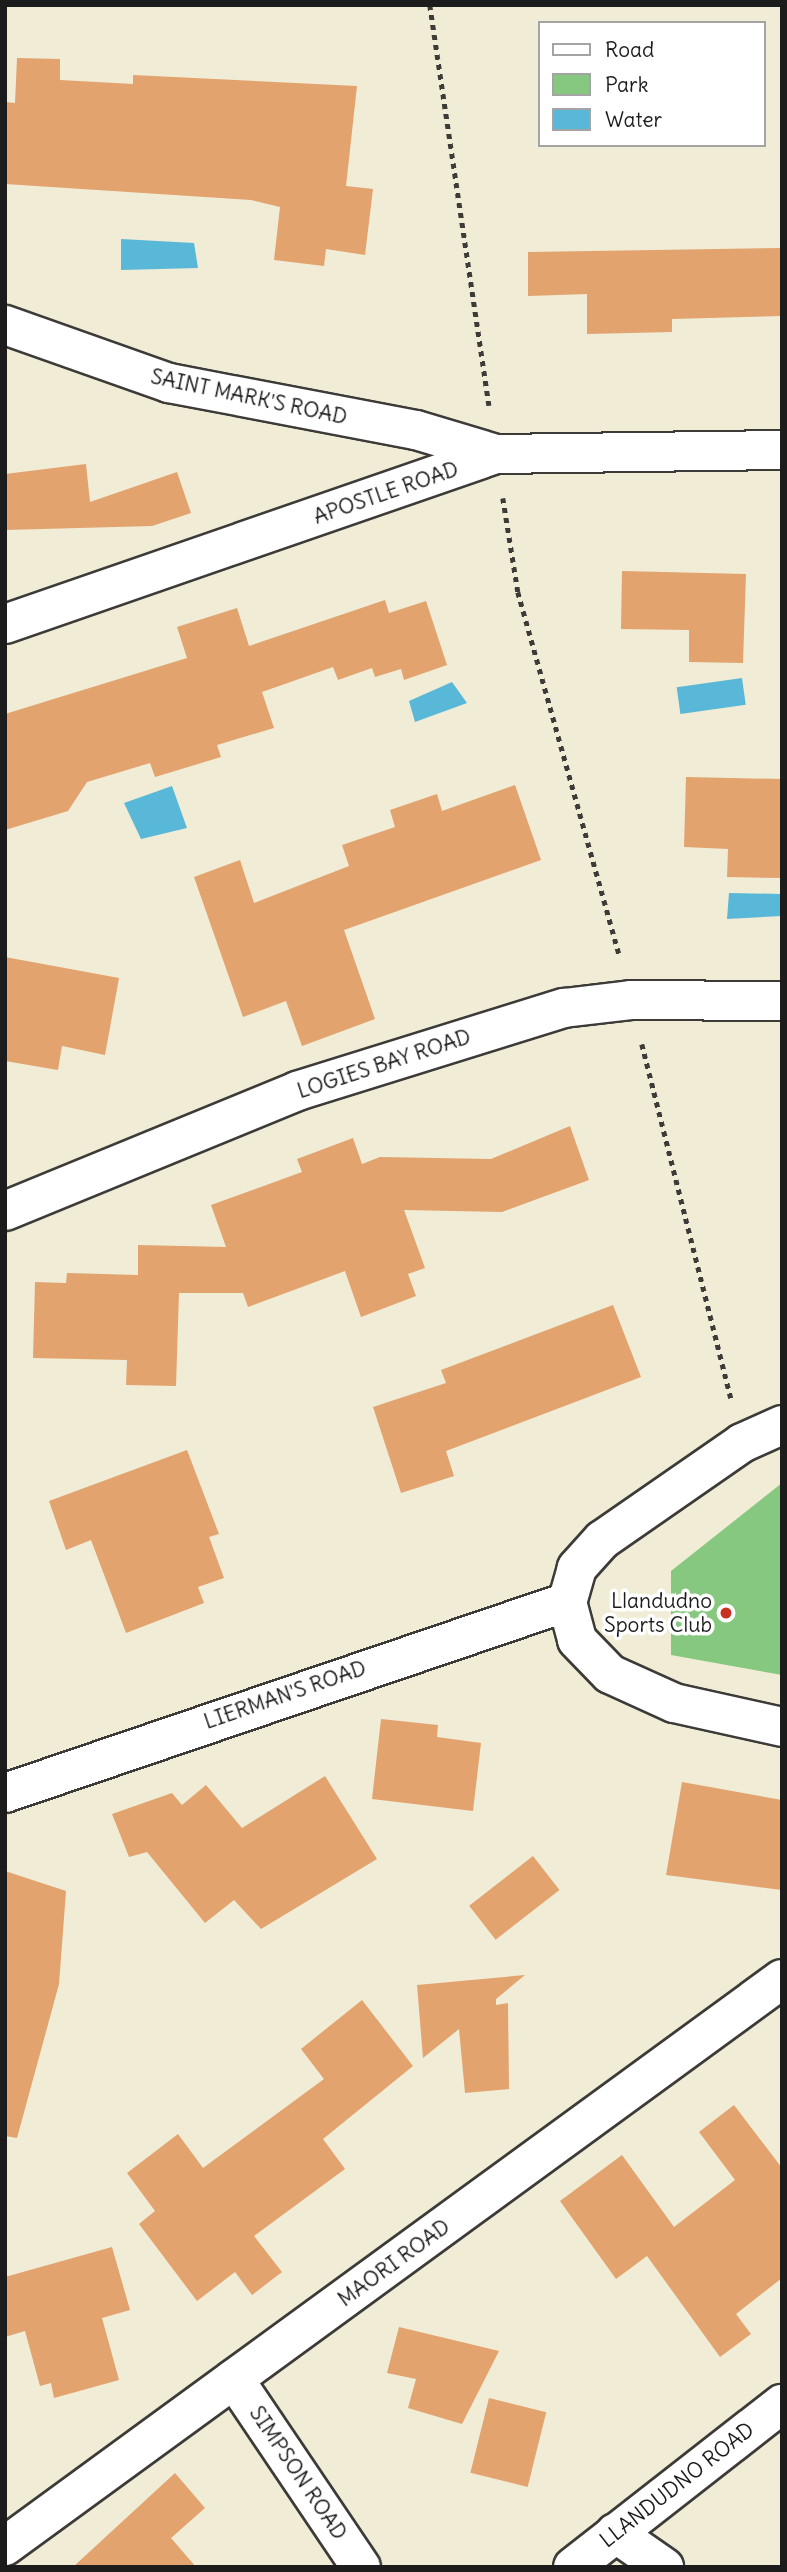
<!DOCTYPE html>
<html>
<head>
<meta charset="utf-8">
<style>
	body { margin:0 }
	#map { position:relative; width:787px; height:2572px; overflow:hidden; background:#f0ecd5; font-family:Delius,sans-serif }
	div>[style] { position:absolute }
	.green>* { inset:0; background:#87c880 }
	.water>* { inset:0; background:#59b8d7; transform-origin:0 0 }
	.building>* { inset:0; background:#e2a36f; transform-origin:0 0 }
	.path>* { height:4.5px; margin-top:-2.25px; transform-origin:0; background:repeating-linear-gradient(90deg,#3c3b38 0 5px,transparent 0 10px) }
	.roads { filter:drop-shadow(2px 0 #3c3b38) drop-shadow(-2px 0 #3c3b38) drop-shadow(0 2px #3c3b38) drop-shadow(0 -2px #3c3b38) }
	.street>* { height:38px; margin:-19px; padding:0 19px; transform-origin:19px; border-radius:19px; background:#fff }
	.dots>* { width:19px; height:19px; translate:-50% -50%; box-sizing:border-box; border:4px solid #fff; border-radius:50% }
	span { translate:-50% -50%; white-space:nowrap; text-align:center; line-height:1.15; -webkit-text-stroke:7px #fff; paint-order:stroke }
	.street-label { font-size:21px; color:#1c1c1c }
	.poi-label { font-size:21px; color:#1c1c1c }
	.right { translate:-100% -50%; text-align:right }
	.frame { position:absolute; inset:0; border:7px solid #1c1c1c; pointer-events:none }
	.legend { position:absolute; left:538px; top:21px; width:228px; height:126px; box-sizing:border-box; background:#fff; border:2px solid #a4a4a4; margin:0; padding:9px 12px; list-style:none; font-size:21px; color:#1c1c1c }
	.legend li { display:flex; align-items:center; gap:14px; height:35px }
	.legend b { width:35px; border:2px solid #a4a4a4 }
</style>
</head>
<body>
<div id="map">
	<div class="green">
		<div style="clip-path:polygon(782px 1483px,782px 1675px,671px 1655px,671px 1571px)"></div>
	</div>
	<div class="water">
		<div style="clip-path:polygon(121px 239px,194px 243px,198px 268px,121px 270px)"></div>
		<div style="left:742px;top:678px;width:27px;height:66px;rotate:82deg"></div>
		<div style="clip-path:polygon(452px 682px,467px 703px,415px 722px,409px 701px)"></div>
		<div style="clip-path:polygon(172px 786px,187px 828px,141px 839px,124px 803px)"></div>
		<div style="clip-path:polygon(729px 893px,782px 894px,782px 916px,727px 919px)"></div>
	</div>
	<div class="building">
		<div style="clip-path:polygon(17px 58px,60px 59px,60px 80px,133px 84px,133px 75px,357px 86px,346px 186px,373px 189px,365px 255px,326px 249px,324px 266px,274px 260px,280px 207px,251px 200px,5px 184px,5px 102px,15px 103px)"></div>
		<div style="clip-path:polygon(782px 248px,782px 316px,672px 319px,672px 332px,587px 334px,587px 294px,528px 296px,528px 252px)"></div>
		<div style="clip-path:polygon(86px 464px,90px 502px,177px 472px,191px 513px,152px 526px,5px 530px,5px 474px)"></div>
		<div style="clip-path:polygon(622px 571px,746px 574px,743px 663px,689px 662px,689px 630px,621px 629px)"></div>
		<div style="clip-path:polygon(385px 600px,389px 613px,426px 601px,447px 665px,404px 680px,401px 669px,375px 677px,372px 668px,338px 680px,333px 667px,262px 692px,274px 728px,217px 745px,221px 757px,155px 777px,150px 763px,87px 782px,68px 811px,5px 830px,5px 714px,187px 658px,177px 627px,237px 608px,249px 646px)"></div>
		<div style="clip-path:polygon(686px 777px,782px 779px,782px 878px,727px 877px,728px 849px,684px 847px)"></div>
		<div style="clip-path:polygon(515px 785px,541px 860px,344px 930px,375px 1019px,302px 1046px,286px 1001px,243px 1017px,194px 877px,240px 860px,254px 903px,349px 866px,342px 845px,395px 827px,390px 810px,437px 794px,442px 811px)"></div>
		<div style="clip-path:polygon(5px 957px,119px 978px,105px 1055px,62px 1046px,58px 1070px,5px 1061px)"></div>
		<div style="clip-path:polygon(570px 1126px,589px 1180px,502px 1212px,404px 1210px,425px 1268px,408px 1274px,416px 1296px,361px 1317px,345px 1271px,248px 1307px,243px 1293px,179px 1293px,176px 1386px,126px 1385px,127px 1360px,33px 1358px,35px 1282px,66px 1283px,67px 1273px,138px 1275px,138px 1245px,226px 1247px,211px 1205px,302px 1172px,297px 1159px,353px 1138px,362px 1164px,380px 1157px,491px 1159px)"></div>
		<div style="clip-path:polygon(613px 1305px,641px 1377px,446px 1451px,454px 1476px,401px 1493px,373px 1407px,446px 1383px,441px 1370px)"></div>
		<div style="clip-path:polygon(187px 1450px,219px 1534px,209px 1537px,224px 1578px,198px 1587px,204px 1603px,126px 1633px,91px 1540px,66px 1550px,49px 1501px)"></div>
		<div style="clip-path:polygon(381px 1719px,438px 1725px,437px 1737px,481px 1743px,473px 1811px,372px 1799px)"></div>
		<div style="clip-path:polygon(325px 1776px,377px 1859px,261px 1929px,234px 1900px,205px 1923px,147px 1852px,129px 1857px,112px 1814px,172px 1793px,182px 1805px,206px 1785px,242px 1828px)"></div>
		<div style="clip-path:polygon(682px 1782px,782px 1800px,782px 1890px,666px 1875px)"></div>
		<div style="left:533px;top:1856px;width:43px;height:81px;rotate:52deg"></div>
		<div style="clip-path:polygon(5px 1871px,66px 1891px,59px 1984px,17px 2138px,5px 2136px)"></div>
		<div style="clip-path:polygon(525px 1975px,496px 1999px,496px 2005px,508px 2003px,509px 2089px,465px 2093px,459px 2029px,423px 2058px,417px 1985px)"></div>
		<div style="clip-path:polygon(362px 2000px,413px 2066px,323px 2139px,345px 2169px,254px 2236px,282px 2272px,252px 2295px,235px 2272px,197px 2301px,139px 2224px,155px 2211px,127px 2173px,178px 2134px,203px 2168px,324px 2079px,301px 2049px)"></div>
		<div style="clip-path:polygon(734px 2105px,782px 2168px,782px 2278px,736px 2314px,751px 2334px,720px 2357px,647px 2256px,616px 2279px,560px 2201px,622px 2155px,674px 2227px,735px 2180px,699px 2132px)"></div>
		<div style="clip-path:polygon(112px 2247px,130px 2310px,102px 2318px,119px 2380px,54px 2398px,51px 2383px,40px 2386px,25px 2331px,5px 2337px,5px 2277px)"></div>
		<div style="clip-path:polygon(399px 2327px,499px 2351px,462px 2424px,408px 2408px,416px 2379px,387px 2373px)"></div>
		<div style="left:489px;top:2398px;width:59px;height:77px;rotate:14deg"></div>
		<div style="clip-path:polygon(175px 2473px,205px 2508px,171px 2538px,196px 2567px,73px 2567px)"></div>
	</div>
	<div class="path">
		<div style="left:430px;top:5px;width:405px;rotate:81.6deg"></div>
		<div style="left:503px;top:498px;width:95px;rotate:80.9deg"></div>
		<div style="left:518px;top:592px;width:379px;rotate:74.4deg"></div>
		<div style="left:642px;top:1044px;width:365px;rotate:75.9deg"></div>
	</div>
	<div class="roads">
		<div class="street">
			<div style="left:5px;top:325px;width:174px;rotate:19.5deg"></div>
			<div style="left:169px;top:383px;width:251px;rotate:10.8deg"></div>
			<div style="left:416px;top:430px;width:84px;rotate:16.7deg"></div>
			<div style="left:5px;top:624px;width:520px;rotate:-19.1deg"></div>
			<div style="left:496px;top:454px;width:286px;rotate:-0.8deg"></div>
			<div style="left:5px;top:1211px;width:316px;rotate:-22.3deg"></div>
			<div style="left:297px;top:1091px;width:280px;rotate:-17.3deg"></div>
			<div style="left:564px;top:1008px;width:67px;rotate:-6.8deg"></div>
			<div style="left:631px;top:1000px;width:151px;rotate:0.4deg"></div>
			<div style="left:782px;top:1425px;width:44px;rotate:155.8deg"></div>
			<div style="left:742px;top:1443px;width:170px;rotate:145.3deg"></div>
			<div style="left:602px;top:1540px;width:38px;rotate:132deg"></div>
			<div style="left:577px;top:1568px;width:35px;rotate:106deg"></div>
			<div style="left:567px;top:1602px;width:39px;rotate:75deg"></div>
			<div style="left:577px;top:1640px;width:47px;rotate:45.9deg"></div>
			<div style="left:610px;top:1674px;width:70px;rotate:24.4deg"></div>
			<div style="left:674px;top:1703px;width:111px;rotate:12.5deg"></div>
			<div style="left:5px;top:1793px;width:594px;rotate:-18.77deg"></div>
			<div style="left:234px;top:2379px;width:227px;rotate:56deg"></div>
			<div style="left:615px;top:2533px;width:60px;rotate:34.8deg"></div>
			<div style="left:5px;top:2546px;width:962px;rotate:-36.12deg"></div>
			<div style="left:573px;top:2567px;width:265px;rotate:-38deg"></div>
		</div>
	</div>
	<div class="dots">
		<div style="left:726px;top:1613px;background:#c8321e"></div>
	</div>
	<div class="street-label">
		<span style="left:249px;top:397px;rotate:12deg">SAINT MARK'S ROAD</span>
		<span style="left:386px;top:493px;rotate:-19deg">APOSTLE ROAD</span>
		<span style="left:384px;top:1064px;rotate:-18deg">LOGIES BAY ROAD</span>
		<span style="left:285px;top:1695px;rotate:-19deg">LIERMAN'S ROAD</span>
		<span style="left:394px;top:2263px;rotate:-36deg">MAORI ROAD</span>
		<span style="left:298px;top:2473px;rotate:56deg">SIMPSON ROAD</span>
		<span style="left:677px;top:2485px;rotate:-38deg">LLANDUDNO ROAD</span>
	</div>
	<div class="poi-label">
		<span class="right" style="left:712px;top:1613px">Llandudno<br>Sports Club</span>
	</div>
	<div class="frame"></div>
	<ul class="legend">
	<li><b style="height:9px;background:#fff"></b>Road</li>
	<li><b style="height:19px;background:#87c880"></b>Park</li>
	<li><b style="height:19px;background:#59b8d7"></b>Water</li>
	</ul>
</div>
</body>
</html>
